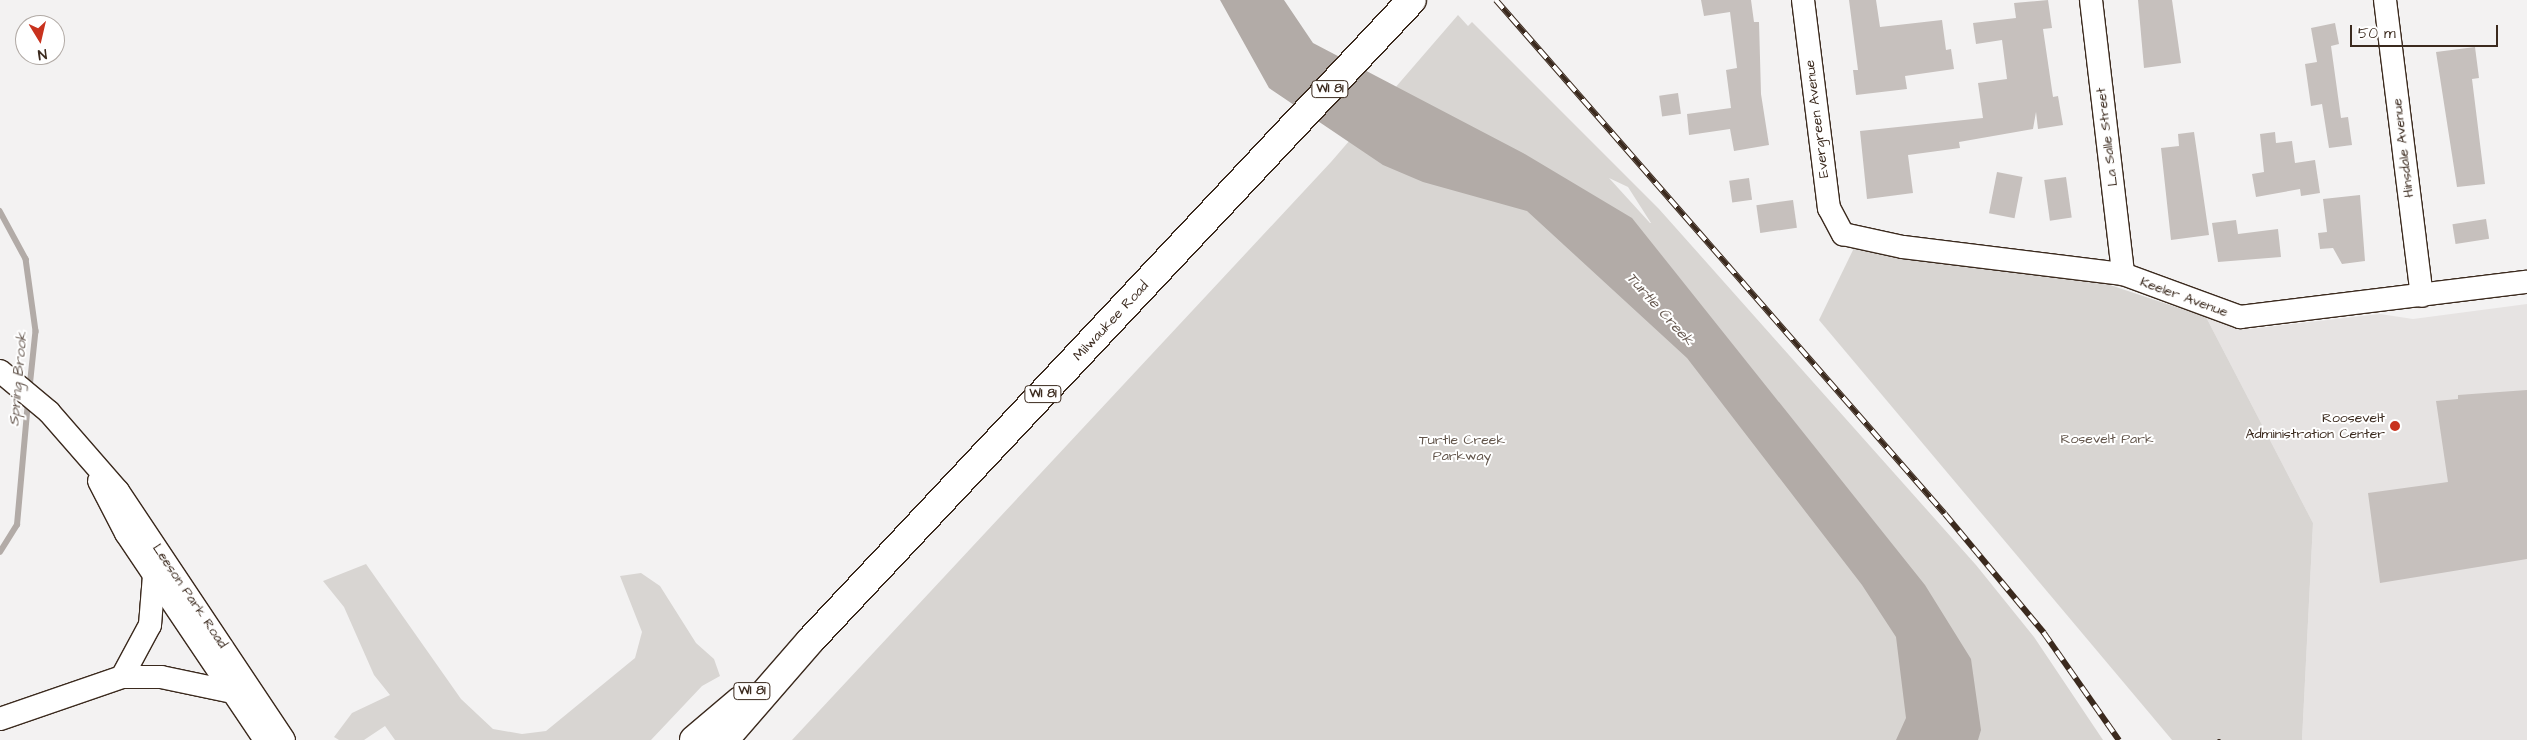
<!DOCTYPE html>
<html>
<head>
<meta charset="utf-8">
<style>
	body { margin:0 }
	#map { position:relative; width:2527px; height:740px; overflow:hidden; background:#f3f2f2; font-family:"Architects Daughter",sans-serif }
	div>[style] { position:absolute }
	.built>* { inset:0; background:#e6e3e2 }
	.green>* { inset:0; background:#d8d5d2 }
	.water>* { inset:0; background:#b2aba7 }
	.stream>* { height:5.5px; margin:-2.75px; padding:0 2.75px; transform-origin:2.75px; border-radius:2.75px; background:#b2aba7 }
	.building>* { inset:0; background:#c6c0bd; transform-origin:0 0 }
	.path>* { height:3px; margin-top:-1.5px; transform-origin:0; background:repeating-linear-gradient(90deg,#3b2a1e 0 1px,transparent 0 5px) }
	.roads { filter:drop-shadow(1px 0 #3b2a1e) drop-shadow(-1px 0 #3b2a1e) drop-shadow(0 1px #3b2a1e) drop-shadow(0 -1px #3b2a1e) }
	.minor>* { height:22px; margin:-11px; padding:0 11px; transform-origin:11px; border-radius:11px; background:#fff }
	.major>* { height:28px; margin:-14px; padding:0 14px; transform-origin:14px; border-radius:14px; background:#fff }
	.rail>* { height:5.5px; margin-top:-2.75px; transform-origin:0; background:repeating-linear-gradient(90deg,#fff 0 11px,#3b2a1e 0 22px); box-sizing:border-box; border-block:1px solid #3b2a1e }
	.dots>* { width:14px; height:14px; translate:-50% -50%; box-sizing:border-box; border:2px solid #fff; border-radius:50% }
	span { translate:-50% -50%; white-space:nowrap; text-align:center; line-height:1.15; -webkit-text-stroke:4px #fff; paint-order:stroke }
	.shield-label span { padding:1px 4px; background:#fff; border:1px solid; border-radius:4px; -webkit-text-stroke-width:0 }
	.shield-label { font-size:12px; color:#3b2a1e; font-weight:700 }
	.street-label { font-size:14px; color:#3b2a1e }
	.poi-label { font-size:14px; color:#3b2a1e }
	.right { translate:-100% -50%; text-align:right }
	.park-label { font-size:14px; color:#62554b }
	.water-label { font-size:15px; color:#65574e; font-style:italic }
	.north { position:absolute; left:15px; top:15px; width:50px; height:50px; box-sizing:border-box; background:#fff; border:1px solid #b1aaa5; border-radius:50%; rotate:171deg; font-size:14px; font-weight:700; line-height:20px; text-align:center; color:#3b2a1e }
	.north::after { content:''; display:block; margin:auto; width:18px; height:22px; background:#c8321e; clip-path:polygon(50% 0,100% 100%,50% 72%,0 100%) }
	.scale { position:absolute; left:2350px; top:25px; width:148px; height:22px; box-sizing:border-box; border:2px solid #3b2a1e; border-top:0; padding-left:6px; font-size:15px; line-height:18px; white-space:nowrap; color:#3b2a1e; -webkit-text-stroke:4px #fff; paint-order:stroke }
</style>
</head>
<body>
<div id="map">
	<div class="built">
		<div style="clip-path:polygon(2527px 304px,2527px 740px,2302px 740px,2313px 523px,2206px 317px,2250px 329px,2380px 314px,2413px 319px)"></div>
	</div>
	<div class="green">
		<div style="clip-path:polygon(evenodd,1458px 15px,1468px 26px,1472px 22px,1659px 209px,1976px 565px,2034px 637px,2103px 740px,792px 740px,1331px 162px,1458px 15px,1609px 178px,1628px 187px,1651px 223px,1650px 223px,1609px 178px)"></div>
		<div style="clip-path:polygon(1854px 248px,2095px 280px,2206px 317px,2313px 523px,2302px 740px,2172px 740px,1819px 320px)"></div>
		<div style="clip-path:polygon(366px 564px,461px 699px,493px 729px,522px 734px,546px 731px,635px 658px,642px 632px,620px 576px,641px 573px,660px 586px,696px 643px,714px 659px,720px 676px,702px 686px,651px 740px,395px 740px,385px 726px,364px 740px,339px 740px,334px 737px,352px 713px,390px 695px,374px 675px,344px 607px,323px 581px)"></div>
	</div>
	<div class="water">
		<div style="clip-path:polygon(1220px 0,1284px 0,1313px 43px,1523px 153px,1632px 218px,1925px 585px,1971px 659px,1981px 730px,1978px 740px,1896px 740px,1906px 718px,1896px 637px,1862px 585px,1687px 358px,1527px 211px,1423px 182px,1383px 165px,1269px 88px)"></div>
	</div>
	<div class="stream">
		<div style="left:0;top:211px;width:55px;rotate:61.6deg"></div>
		<div style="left:26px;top:259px;width:73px;rotate:82.1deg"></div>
		<div style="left:36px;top:331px;width:57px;rotate:96deg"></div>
		<div style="left:0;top:552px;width:32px;rotate:-58deg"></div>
		<div style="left:17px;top:525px;width:123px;rotate:-84.9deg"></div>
	</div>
	<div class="building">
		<div style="clip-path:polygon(1701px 0,1751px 0,1754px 22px,1759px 22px,1761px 94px,1769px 145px,1734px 151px,1730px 129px,1689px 135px,1687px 114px,1731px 108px,1726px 70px,1737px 68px,1730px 12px,1704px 16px)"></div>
		<div style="clip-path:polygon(1849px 0,1876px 0,1880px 27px,1942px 20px,1946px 50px,1951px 49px,1954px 69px,1905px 76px,1907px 89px,1856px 95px,1853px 70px,1858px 70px)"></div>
		<div style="clip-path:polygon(2048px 0,2052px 28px,2043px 29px,2053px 97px,2058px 96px,2063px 125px,2038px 129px,2036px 112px,2033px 129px,1959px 142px,1960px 148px,1908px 155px,1913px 193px,1867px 199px,1860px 131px,1983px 118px,1978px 83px,2007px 79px,2002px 40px,1976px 44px,1973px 23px,2016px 18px,2014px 3px)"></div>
		<div style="clip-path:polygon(2138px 0,2172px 0,2181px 63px,2144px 68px)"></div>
		<div style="clip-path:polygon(2335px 23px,2339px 44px,2331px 46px,2341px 118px,2348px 117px,2352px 145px,2329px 148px,2322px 104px,2311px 106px,2305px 64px,2317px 62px,2311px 28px)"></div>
		<div style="clip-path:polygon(2475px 47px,2479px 78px,2472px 79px,2485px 184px,2457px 187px,2436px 52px)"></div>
		<div style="left:1678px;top:93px;width:21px;height:19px;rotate:82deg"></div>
		<div style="clip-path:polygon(2194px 132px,2209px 235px,2171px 240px,2161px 148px,2179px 146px,2178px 134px)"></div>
		<div style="clip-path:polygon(2275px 132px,2276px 143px,2292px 141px,2295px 163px,2315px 160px,2320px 193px,2301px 196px,2300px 189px,2256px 197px,2252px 174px,2264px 172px,2260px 134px)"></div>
		<div style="left:1997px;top:172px;width:26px;height:42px;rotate:11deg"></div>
		<div style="left:2066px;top:177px;width:41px;height:22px;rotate:82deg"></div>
		<div style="left:1749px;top:178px;width:22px;height:20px;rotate:82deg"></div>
		<div style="clip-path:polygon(2360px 195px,2365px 261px,2342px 264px,2333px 248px,2320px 249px,2318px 233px,2327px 232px,2323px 199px)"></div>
		<div style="left:1793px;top:200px;width:28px;height:37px;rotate:82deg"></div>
		<div style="left:2486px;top:219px;width:20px;height:34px;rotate:81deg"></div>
		<div style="clip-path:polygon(2236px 220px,2238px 234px,2278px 229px,2281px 257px,2218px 262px,2212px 223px)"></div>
		<div style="clip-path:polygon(2527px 390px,2527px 559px,2380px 583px,2368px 493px,2448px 482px,2436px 401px,2458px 399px,2458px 395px)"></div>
	</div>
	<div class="path">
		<div style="left:2219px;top:738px;width:2px;rotate:90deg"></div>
	</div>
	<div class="roads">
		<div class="minor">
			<div style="left:1803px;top:0;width:210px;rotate:82.9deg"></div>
			<div style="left:1829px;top:208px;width:30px;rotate:62deg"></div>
			<div style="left:1843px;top:234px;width:61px;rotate:12.2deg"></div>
			<div style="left:1903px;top:247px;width:222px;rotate:7deg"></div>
			<div style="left:2123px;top:274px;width:125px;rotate:20.2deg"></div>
			<div style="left:2240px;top:317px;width:289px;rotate:-7deg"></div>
			<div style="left:2091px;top:0;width:276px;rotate:83.3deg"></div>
			<div style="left:2385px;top:0;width:298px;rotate:82.9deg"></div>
			<div style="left:0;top:371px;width:64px;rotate:39.9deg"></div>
			<div style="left:49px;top:412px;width:105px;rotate:48.9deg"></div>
			<div style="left:118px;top:491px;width:299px;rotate:56.3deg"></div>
			<div style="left:99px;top:481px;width:59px;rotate:62.6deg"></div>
			<div style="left:126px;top:533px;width:249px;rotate:56.1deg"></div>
			<div style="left:122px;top:677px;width:59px;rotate:-61.7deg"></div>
			<div style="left:150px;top:625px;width:50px;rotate:-85.4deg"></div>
			<div style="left:0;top:719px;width:129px;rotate:-19deg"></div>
			<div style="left:122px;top:677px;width:39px"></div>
			<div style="left:161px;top:677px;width:73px;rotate:11.9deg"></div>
		</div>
		<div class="major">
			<div style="left:694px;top:740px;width:60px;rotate:-40.3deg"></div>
			<div style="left:724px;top:740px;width:131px;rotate:-49deg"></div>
			<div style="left:810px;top:641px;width:879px;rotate:-46.8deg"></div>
		</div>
	</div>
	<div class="rail">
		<div style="left:1496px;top:0;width:682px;rotate:48.86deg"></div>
		<div style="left:1945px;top:514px;width:155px;rotate:50.2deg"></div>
		<div style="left:2044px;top:633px;width:131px;rotate:55deg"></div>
	</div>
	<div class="dots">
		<div style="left:2395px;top:426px;background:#c8321e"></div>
	</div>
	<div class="shield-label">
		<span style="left:1330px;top:89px">WI 81</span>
		<span style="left:1043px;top:394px">WI 81</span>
		<span style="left:752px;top:691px">WI 81</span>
	</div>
	<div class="street-label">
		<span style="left:1817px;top:119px;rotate:-97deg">Evergreen Avenue</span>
		<span style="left:2107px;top:137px;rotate:-97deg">La Salle Street</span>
		<span style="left:2403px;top:148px;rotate:-97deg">Hinsdale Avenue</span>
		<span style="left:2184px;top:297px;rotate:20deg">Keeler Avenue</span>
		<span style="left:1111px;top:321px;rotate:-47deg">Milwaukee Road</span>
		<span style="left:190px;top:596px;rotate:56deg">Leeson Park Road</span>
	</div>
	<div class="poi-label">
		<span class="right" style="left:2385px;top:426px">Roosevelt<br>Administration Center</span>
	</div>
	<div class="park-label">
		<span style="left:2107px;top:439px">Rosevelt Park</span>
		<span style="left:1462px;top:448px">Turtle Creek<br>Parkway</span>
	</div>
	<div class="water-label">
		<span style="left:1660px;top:309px;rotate:48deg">Turtle Creek</span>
		<span style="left:18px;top:379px;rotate:-85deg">Spring Brook</span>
	</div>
	<div class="north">N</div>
	<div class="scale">50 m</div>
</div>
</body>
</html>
